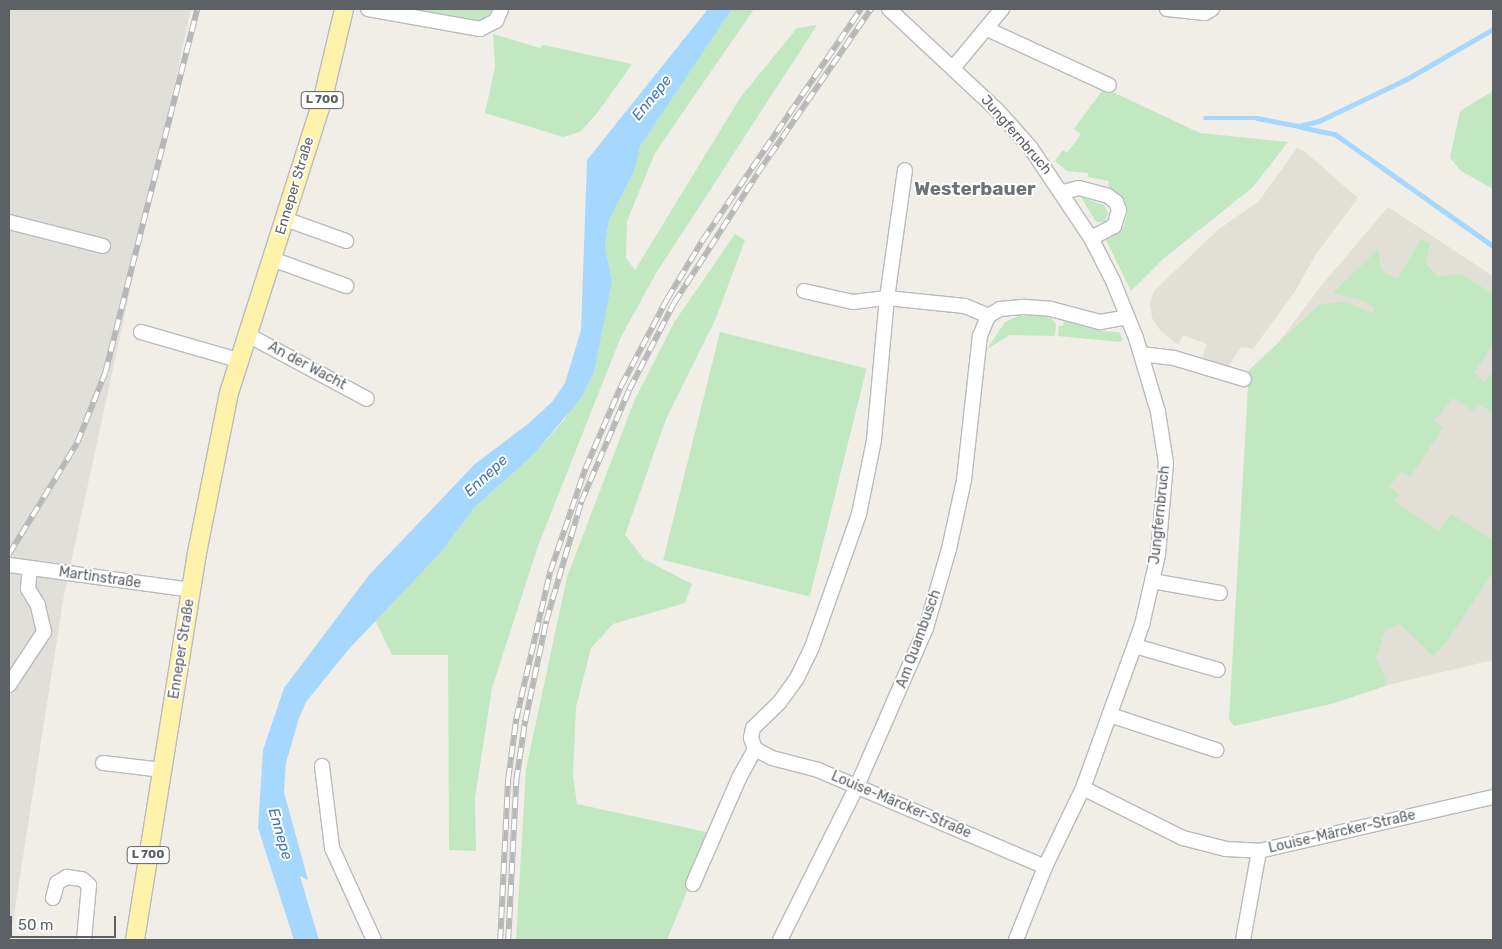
<!DOCTYPE html>
<html>
<head>
<meta charset="utf-8">
<style>
	body { margin:0 }
	#map { position:relative; width:1502px; height:949px; overflow:hidden; background:#f0eee6; font-family:Rubik,sans-serif }
	div>[style] { position:absolute }
	.industrial>* { inset:0; background:#e1dfda }
	.education>* { inset:0; background:#e2e0d6 }
	.green>* { inset:0; background:#c2e8c2; transform-origin:0 0 }
	.water>* { inset:0; background:#a6d8ff }
	.stream>* { height:4.5px; margin:-2.25px; padding:0 2.25px; transform-origin:2.25px; border-radius:2.25px; background:#a6d8ff }
	.roads { filter:drop-shadow(1px 0 #b8bbbf) drop-shadow(-1px 0 #b8bbbf) drop-shadow(0 1px #b8bbbf) drop-shadow(0 -1px #b8bbbf) }
	.minor>* { height:14px; margin:-7px; padding:0 7px; transform-origin:7px; border-radius:7px; background:#fff }
	.major>* { height:18px; margin:-9px; padding:0 9px; transform-origin:9px; border-radius:9px; background:#fff2ab }
	.rail>* { height:5.5px; margin-top:-2.75px; transform-origin:0; background:repeating-linear-gradient(90deg,#fff 0 11px,#b6b7b7 0 22px); box-sizing:border-box; border-block:1px solid #b6b7b7 }
	span { translate:-50% -50%; white-space:nowrap; text-align:center; line-height:1.15; -webkit-text-stroke:4px #fff; paint-order:stroke }
	.shield-label span { padding:1px 4px; background:#fff; border:1px solid; border-radius:4px; -webkit-text-stroke-width:0 }
	.shield-label { font-size:12px; color:#5d6166; font-weight:700 }
	.street-label { font-size:14px; color:#5d6166 }
	.water-label { font-size:15px; color:#4078b5; font-style:italic }
	.district-label { font-size:19px; color:#6e7378; font-weight:700 }
	.frame { position:absolute; inset:0; border:10px solid #5d6166; pointer-events:none }
	.scale { position:absolute; left:10px; top:916px; width:106px; height:22px; box-sizing:border-box; border:2px solid #5d6166; border-top:0; padding-left:6px; font-size:15px; line-height:18px; white-space:nowrap; color:#5d6166; -webkit-text-stroke:4px #fff; paint-order:stroke }
</style>
</head>
<body>
<div id="map">
	<div class="industrial">
		<div style="clip-path:polygon(9px 9px,191px 9px,64px 595px,10px 940px)"></div>
	</div>
	<div class="education">
		<div style="clip-path:polygon(1297px 148px,1304px 151px,1358px 198px,1316px 254px,1296px 290px,1253px 349px,1241px 347px,1228px 367px,1202px 357px,1207px 344px,1183px 335px,1178px 345px,1160px 330px,1152px 318px,1150px 304px,1154px 291px,1219px 229px,1259px 201px)"></div>
		<div style="clip-path:polygon(1388px 207px,1493px 276px,1493px 660px,1388px 685px,1331px 704px,1367px 624px,1255px 374px,1321px 286px)"></div>
	</div>
	<div class="green">
		<div style="clip-path:polygon(406px 9px,494px 9px,482px 23px)"></div>
		<div style="clip-path:polygon(732px 9px,754px 9px,655px 153px,627px 221px,626px 258px,635px 270px,740px 98px,797px 28px,817px 25px,655px 275px,620px 339px,538px 546px,492px 688px,475px 798px,476px 851px,449px 850px,448px 655px,392px 655px,375px 620px,441px 552px,474px 508px,534px 454px,565px 419px,612px 281px,605px 247px,609px 220px,634px 172px,639px 146px)"></div>
		<div style="clip-path:polygon(493px 34px,540px 48px,543px 45px,632px 64px,598px 112px,580px 132px,563px 137px,485px 113px,495px 67px)"></div>
		<div style="clip-path:polygon(1104px 88px,1200px 133px,1288px 142px,1253px 187px,1163px 259px,1131px 291px,1106px 240px,1124px 226px,1128px 211px,1125px 201px,1108px 186px,1109px 181px,1088px 177px,1088px 173px,1067px 171px,1055px 161px,1063px 150px,1067px 153px,1081px 134px,1074px 129px)"></div>
		<div style="clip-path:polygon(1493px 91px,1493px 189px,1461px 171px,1450px 158px,1460px 111px)"></div>
		<div style="clip-path:polygon(1081px 197px,1104px 205px,1108px 213px,1105px 222px,1096px 222px)"></div>
		<div style="clip-path:polygon(735px 234px,745px 240px,716px 318px,666px 419px,625px 535px,644px 559px,692px 584px,685px 603px,613px 624px,591px 648px,576px 707px,573px 776px,577px 804px,711px 833px,667px 940px,516px 940px,526px 769px,567px 577px,635px 399px,675px 321px)"></div>
		<div style="clip-path:polygon(1421px 239px,1430px 244px,1426px 264px,1438px 277px,1461px 274px,1493px 294px,1493px 344px,1474px 373px,1484px 382px,1490px 374px,1493px 376px,1493px 413px,1478px 404px,1473px 411px,1453px 398px,1434px 421px,1443px 428px,1410px 477px,1401px 471px,1389px 487px,1399px 494px,1394px 501px,1439px 531px,1451px 514px,1493px 540px,1493px 572px,1446px 643px,1433px 656px,1400px 624px,1386px 629px,1376px 657px,1388px 685px,1331px 704px,1234px 726px,1229px 719px,1249px 370px,1320px 304px,1346px 302px,1372px 313px,1375px 308px,1358px 299px,1333px 293px,1378px 249px,1381px 270px,1397px 279px)"></div>
		<div style="clip-path:polygon(1033px 315px,1052px 318px,1056px 325px,1055px 336px,1010px 335px,987px 349px,1005px 322px,1018px 316px)"></div>
		<div style="clip-path:polygon(1064px 320px,1101px 331px,1119px 332px,1123px 339px,1120px 342px,1058px 336px,1059px 326px,1063px 326px)"></div>
		<div style="left:720px;top:332px;width:151px;height:235px;rotate:14deg"></div>
	</div>
	<div class="water">
		<div style="clip-path:polygon(708px 9px,732px 9px,640px 146px,634px 172px,609px 220px,605px 247px,612px 281px,594px 372px,581px 398px,534px 454px,474px 508px,441px 552px,348px 650px,306px 702px,299px 718px,286px 763px,284px 792px,308px 880px,300px 876px,319px 940px,294px 940px,258px 828px,263px 750px,284px 688px,369px 575px,475px 464px,529px 423px,552px 402px,565px 383px,581px 330px,587px 160px)"></div>
	</div>
	<div class="stream">
		<div style="left:1205px;top:118px;width:52px"></div>
		<div style="left:1257px;top:118px;width:43px;rotate:10.8deg"></div>
		<div style="left:1299px;top:126px;width:21px;rotate:-14deg"></div>
		<div style="left:1319px;top:121px;width:95px;rotate:-25.5deg"></div>
		<div style="left:1405px;top:80px;width:102px;rotate:-30.1deg"></div>
		<div style="left:1301px;top:127px;width:35px;rotate:12deg"></div>
		<div style="left:1335px;top:134px;width:194px;rotate:35.3deg"></div>
	</div>
	<div class="roads">
		<div class="minor">
			<div style="left:368px;top:9px;width:114px;rotate:10.1deg"></div>
			<div style="left:480px;top:29px;width:18px;rotate:-27deg"></div>
			<div style="left:496px;top:21px;width:13px;rotate:-67deg"></div>
			<div style="left:889px;top:9px;width:146px;rotate:43.1deg"></div>
			<div style="left:996px;top:109px;width:51px;rotate:48.2deg"></div>
			<div style="left:1030px;top:147px;width:110px;rotate:56.2deg"></div>
			<div style="left:1091px;top:238px;width:48px;rotate:62.9deg"></div>
			<div style="left:1113px;top:281px;width:61px;rotate:68deg"></div>
			<div style="left:1136px;top:338px;width:77px;rotate:73.4deg"></div>
			<div style="left:1158px;top:412px;width:52px;rotate:81.1deg"></div>
			<div style="left:1166px;top:463px;width:92px;rotate:95deg"></div>
			<div style="left:1158px;top:555px;width:72px;rotate:102.9deg"></div>
			<div style="left:1142px;top:625px;width:173px;rotate:109.9deg"></div>
			<div style="left:1083px;top:788px;width:88px;rotate:115.7deg"></div>
			<div style="left:1045px;top:867px;width:79px;rotate:111.7deg"></div>
			<div style="left:1167px;top:9px;width:38px;rotate:6deg"></div>
			<div style="left:1205px;top:13px;width:8px;rotate:-30deg"></div>
			<div style="left:987px;top:29px;width:134px;rotate:24.7deg"></div>
			<div style="left:953px;top:68px;width:77px;rotate:-50.3deg"></div>
			<div style="left:1063px;top:192px;width:16px;rotate:-14deg"></div>
			<div style="left:1079px;top:188px;width:30px;rotate:15deg"></div>
			<div style="left:1108px;top:196px;width:10px;rotate:37deg"></div>
			<div style="left:1116px;top:202px;width:9px;rotate:69deg"></div>
			<div style="left:1119px;top:210px;width:17px;rotate:107deg"></div>
			<div style="left:1114px;top:226px;width:26px;rotate:152deg"></div>
			<div style="left:285px;top:219px;width:65px;rotate:19.8deg"></div>
			<div style="left:9px;top:222px;width:97px;rotate:14.3deg"></div>
			<div style="left:272px;top:259px;width:79px;rotate:20deg"></div>
			<div style="left:804px;top:291px;width:50px;rotate:12.7deg"></div>
			<div style="left:853px;top:302px;width:34px;rotate:-7deg"></div>
			<div style="left:887px;top:298px;width:129px;rotate:-82deg"></div>
			<div style="left:141px;top:332px;width:101px;rotate:16.1deg"></div>
			<div style="left:246px;top:334px;width:137px;rotate:28.2deg"></div>
			<div style="left:1141px;top:354px;width:33px;rotate:7deg"></div>
			<div style="left:1174px;top:358px;width:73px;rotate:16.7deg"></div>
			<div style="left:9px;top:565px;width:184px;rotate:7.8deg"></div>
			<div style="left:1152px;top:581px;width:69px;rotate:10deg"></div>
			<div style="left:1135px;top:646px;width:86px;rotate:16.1deg"></div>
			<div style="left:9px;top:685px;width:64px;rotate:-56.6deg"></div>
			<div style="left:44px;top:632px;width:28px;rotate:-103deg"></div>
			<div style="left:38px;top:605px;width:19px;rotate:-122deg"></div>
			<div style="left:28px;top:589px;width:21px;rotate:-85deg"></div>
			<div style="left:1110px;top:715px;width:112px;rotate:18.3deg"></div>
			<div style="left:755px;top:749px;width:12px;rotate:-110deg"></div>
			<div style="left:751px;top:738px;width:10px;rotate:-79deg"></div>
			<div style="left:753px;top:728px;width:36px;rotate:-44deg"></div>
			<div style="left:779px;top:703px;width:31px;rotate:-54deg"></div>
			<div style="left:797px;top:678px;width:34px;rotate:-64deg"></div>
			<div style="left:812px;top:647px;width:141px;rotate:-70.5deg"></div>
			<div style="left:859px;top:514px;width:76px;rotate:-78.5deg"></div>
			<div style="left:874px;top:440px;width:143px;rotate:-84.8deg"></div>
			<div style="left:887px;top:298px;width:78px;rotate:5.9deg"></div>
			<div style="left:965px;top:306px;width:25px;rotate:23deg"></div>
			<div style="left:755px;top:749px;width:19px;rotate:28deg"></div>
			<div style="left:772px;top:758px;width:48px;rotate:14.6deg"></div>
			<div style="left:818px;top:770px;width:247px;rotate:23.1deg"></div>
			<div style="left:103px;top:763px;width:59px;rotate:6.8deg"></div>
			<div style="left:322px;top:766px;width:83px;rotate:83deg"></div>
			<div style="left:332px;top:848px;width:101px;rotate:65.5deg"></div>
			<div style="left:1083px;top:788px;width:112px;rotate:26.6deg"></div>
			<div style="left:1183px;top:838px;width:44px;rotate:14.3deg"></div>
			<div style="left:1226px;top:849px;width:33px;rotate:3deg"></div>
			<div style="left:1259px;top:851px;width:240px;rotate:-13deg"></div>
			<div style="left:693px;top:884px;width:116px;rotate:-66.5deg"></div>
			<div style="left:739px;top:778px;width:33px;rotate:-61deg"></div>
			<div style="left:53px;top:898px;width:16px;rotate:-75deg"></div>
			<div style="left:57px;top:883px;width:12px;rotate:-31deg"></div>
			<div style="left:67px;top:877px;width:15px;rotate:8deg"></div>
			<div style="left:82px;top:879px;width:9px;rotate:41deg"></div>
			<div style="left:89px;top:885px;width:55px;rotate:95.2deg"></div>
			<div style="left:780px;top:940px;width:172px;rotate:-63.4deg"></div>
			<div style="left:857px;top:786px;width:172px;rotate:-66.4deg"></div>
			<div style="left:926px;top:628px;width:82px;rotate:-73.8deg"></div>
			<div style="left:949px;top:549px;width:71px;rotate:-77.7deg"></div>
			<div style="left:964px;top:480px;width:145px;rotate:-83.7deg"></div>
			<div style="left:980px;top:336px;width:22px;rotate:-68deg"></div>
			<div style="left:988px;top:316px;width:14px;rotate:-30deg"></div>
			<div style="left:1000px;top:309px;width:25px;rotate:-5deg"></div>
			<div style="left:1025px;top:307px;width:26px;rotate:4deg"></div>
			<div style="left:1051px;top:309px;width:51px;rotate:14.9deg"></div>
			<div style="left:1100px;top:322px;width:28px;rotate:-10deg"></div>
			<div style="left:1243px;top:940px;width:90px;rotate:-79.8deg"></div>
		</div>
		<div class="major">
			<div style="left:135px;top:940px;width:392px;rotate:-80.9deg"></div>
			<div style="left:197px;top:553px;width:163px;rotate:-78.7deg"></div>
			<div style="left:229px;top:393px;width:310px;rotate:-72.3deg"></div>
			<div style="left:323px;top:98px;width:91px;rotate:-76.7deg"></div>
		</div>
	</div>
	<div class="rail">
		<div style="left:9px;top:554px;width:130px;rotate:-58.5deg"></div>
		<div style="left:77px;top:443px;width:75px;rotate:-68.2deg"></div>
		<div style="left:105px;top:373px;width:375px;rotate:-75.8deg"></div>
		<div style="left:500px;top:940px;width:161px;rotate:-87.2deg"></div>
		<div style="left:508px;top:779px;width:61px;rotate:-82.4deg"></div>
		<div style="left:516px;top:719px;width:151px;rotate:-77deg"></div>
		<div style="left:550px;top:572px;width:109px;rotate:-71.2deg"></div>
		<div style="left:585px;top:469px;width:90px;rotate:-66.6deg"></div>
		<div style="left:621px;top:386px;width:98px;rotate:-62.1deg"></div>
		<div style="left:667px;top:299px;width:68px;rotate:-58.9deg"></div>
		<div style="left:702px;top:241px;width:281px;rotate:-55.6deg"></div>
		<div style="left:508px;top:940px;width:159px;rotate:-87.1deg"></div>
		<div style="left:516px;top:781px;width:61px;rotate:-81.5deg"></div>
		<div style="left:525px;top:721px;width:102px;rotate:-78.1deg"></div>
		<div style="left:546px;top:621px;width:124px;rotate:-73.6deg"></div>
		<div style="left:581px;top:502px;width:122px;rotate:-66.8deg"></div>
		<div style="left:629px;top:390px;width:98px;rotate:-62.7deg"></div>
		<div style="left:674px;top:303px;width:153px;rotate:-57.2deg"></div>
		<div style="left:757px;top:174px;width:201px;rotate:-55.4deg"></div>
	</div>
	<div class="shield-label">
		<span style="left:322px;top:100px">L 700</span>
		<span style="left:148px;top:855px">L 700</span>
	</div>
	<div class="street-label">
		<span style="left:1016px;top:135px;rotate:49deg">Jungfernbruch</span>
		<span style="left:295px;top:186px;rotate:-73deg">Enneper Straße</span>
		<span style="left:307px;top:366px;rotate:28deg">An der Wacht</span>
		<span style="left:1160px;top:515px;rotate:-84deg">Jungfernbruch</span>
		<span style="left:100px;top:578px;rotate:8deg">Martinstraße</span>
		<span style="left:919px;top:639px;rotate:-70deg">Am Quambusch</span>
		<span style="left:182px;top:649px;rotate:-81deg">Enneper Straße</span>
		<span style="left:901px;top:805px;rotate:23deg">Louise-Märcker-Straße</span>
		<span style="left:1342px;top:832px;rotate:-13deg">Louise-Märcker-Straße</span>
	</div>
	<div class="water-label">
		<span style="left:652px;top:98px;rotate:-51deg">Ennepe</span>
		<span style="left:486px;top:476px;rotate:-43deg">Ennepe</span>
		<span style="left:280px;top:834px;rotate:74deg">Ennepe</span>
	</div>
	<div class="district-label">
		<span style="left:975px;top:189px">Westerbauer</span>
	</div>
	<div class="frame"></div>
	<div class="scale">50 m</div>
</div>
</body>
</html>
